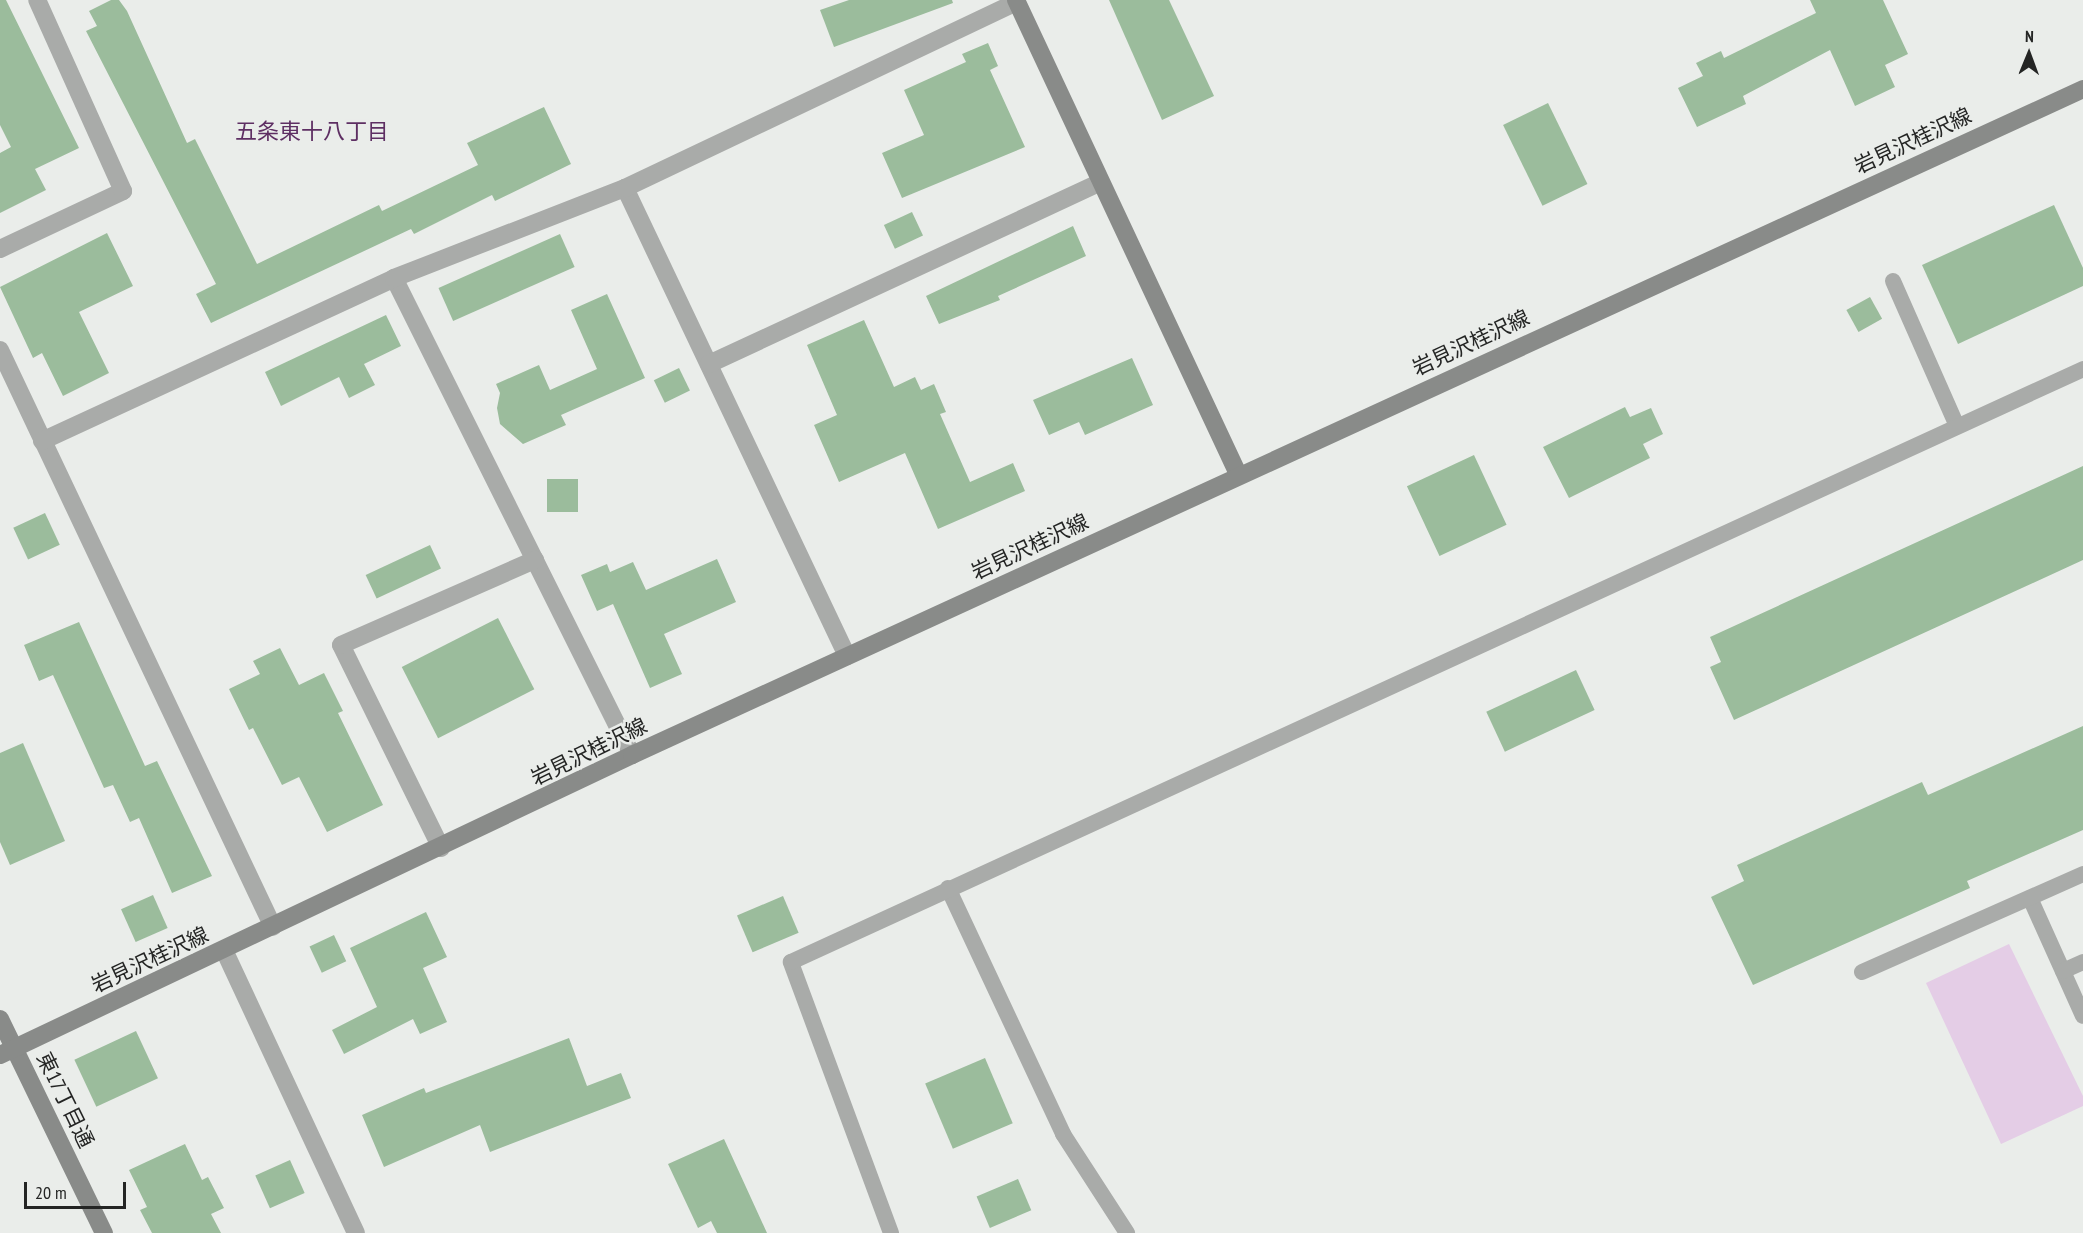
<!DOCTYPE html>
<html>
<head>
<meta charset="utf-8">
<style>
	body { margin:0 }
	#map { position:relative; width:2083px; height:1233px; overflow:hidden; background:#eaedea; font-family:"PT Sans Narrow","Noto Sans JP",sans-serif }
	div>[style] { position:absolute }
	.green>* { inset:0; background:#e4cde6 }
	.building>* { inset:0; background:#9bbc9c; transform-origin:0 0 }
	.lane>* { height:16px; margin:-8px; padding:0 8px; transform-origin:8px; border-radius:8px; background:#a9aba9 }
	.street>* { height:18px; margin:-9px; padding:0 9px; transform-origin:9px; border-radius:9px; background:#a9aba9 }
	.secondary>* { height:18px; margin:-9px; padding:0 9px; transform-origin:9px; border-radius:9px; background:#898b89 }
	span { translate:-50% -50%; white-space:nowrap; text-align:center; line-height:1.15; -webkit-text-stroke:5px #eaedea; paint-order:stroke }
	.street-label { font-size:21px; color:#242524 }
	.neighbourhood-label { font-size:22px; color:#5e2f63 }
	.north { position:absolute; left:1999px; top:24px; width:60px; height:60px; -webkit-text-stroke:4px #eaedea; paint-order:stroke; rotate:1deg; font-size:16px; font-weight:700; line-height:24px; text-align:center; color:#242524 }
	.north::after { content:''; display:block; margin:auto; width:21px; height:27px; background:#242524; clip-path:polygon(50% 0,100% 100%,50% 72%,0 100%) }
	.scale { position:absolute; left:24px; top:1182px; width:102px; height:27px; box-sizing:border-box; border:3px solid #242524; border-top:0; padding-left:8px; font-size:18px; line-height:21px; white-space:nowrap; color:#242524; -webkit-text-stroke:4px #eaedea; paint-order:stroke }
</style>
</head>
<body>
<div id="map">
	<div class="green">
		<div style="clip-path:polygon(2009px 944px,2083px 1096px,2083px 1106px,2001px 1144px,1926px 983px)"></div>
	</div>
	<div class="building">
		<div style="clip-path:polygon(0 0,6px 0,79px 148px,35px 169px,46px 190px,0 213px,0 153px,11px 147px,0 125px)"></div>
		<div style="clip-path:polygon(111px 0,119px 0,127px 11px,187px 143px,195px 139px,257px 264px,379px 205px,382px 211px,478px 165px,467px 143px,544px 107px,571px 164px,495px 201px,492px 195px,414px 234px,411px 229px,211px 323px,196px 294px,216px 284px,86px 31px,97px 26px,89px 11px)"></div>
		<div style="clip-path:polygon(849px 0,952px 0,953px 3px,834px 47px,820px 10px)"></div>
		<div style="clip-path:polygon(1109px 0,1169px 0,1214px 96px,1162px 120px)"></div>
		<div style="clip-path:polygon(1810px 0,1883px 0,1908px 54px,1885px 65px,1895px 87px,1855px 106px,1830px 50px,1743px 96px,1746px 104px,1697px 127px,1678px 88px,1703px 76px,1696px 63px,1721px 51px,1724px 58px,1816px 13px)"></div>
		<div style="clip-path:polygon(988px 43px,998px 66px,990px 70px,1025px 147px,902px 198px,882px 153px,924px 135px,904px 90px,966px 62px,962px 54px)"></div>
		<div style="left:1548px;top:103px;width:90px;height:50px;rotate:64deg"></div>
		<div style="clip-path:polygon(2054px 205px,2083px 268px,2083px 286px,1958px 344px,1922px 265px)"></div>
		<div style="left:912px;top:212px;width:26px;height:31px;rotate:65deg"></div>
		<div style="clip-path:polygon(1073px 226px,1086px 256px,998px 296px,1000px 300px,939px 324px,926px 296px)"></div>
		<div style="clip-path:polygon(107px 233px,133px 286px,79px 312px,109px 373px,63px 396px,42px 353px,33px 358px,0 287px)"></div>
		<div style="left:560px;top:234px;width:36px;height:133px;rotate:66deg"></div>
		<div style="clip-path:polygon(607px 294px,645px 378px,561px 415px,566px 425px,523px 444px,500px 424px,497px 408px,500px 393px,496px 384px,539px 365px,550px 390px,597px 369px,571px 310px)"></div>
		<div style="left:1870px;top:297px;width:25px;height:27px;rotate:61deg"></div>
		<div style="clip-path:polygon(386px 315px,401px 346px,364px 364px,375px 385px,349px 398px,339px 377px,281px 406px,265px 372px)"></div>
		<div style="clip-path:polygon(864px 320px,894px 387px,915px 377px,921px 390px,934px 384px,946px 412px,940px 414px,970px 482px,1013px 463px,1025px 491px,938px 529px,905px 453px,839px 482px,814px 425px,837px 415px,807px 345px)"></div>
		<div style="clip-path:polygon(1132px 358px,1153px 405px,1085px 435px,1079px 422px,1049px 435px,1033px 400px)"></div>
		<div style="left:679px;top:368px;width:25px;height:28px;rotate:64deg"></div>
		<div style="clip-path:polygon(1625px 407px,1630px 417px,1651px 408px,1663px 434px,1643px 444px,1650px 458px,1569px 498px,1543px 447px)"></div>
		<div style="left:1474px;top:455px;width:77px;height:74px;rotate:65deg"></div>
		<div style="clip-path:polygon(2083px 466px,2083px 560px,1734px 720px,1710px 667px,1721px 662px,1710px 637px)"></div>
		<div style="left:547px;top:479px;width:31px;height:33px"></div>
		<div style="left:45px;top:513px;width:35px;height:35px;rotate:65deg"></div>
		<div style="left:430px;top:545px;width:26px;height:71px;rotate:65deg"></div>
		<div style="clip-path:polygon(717px 559px,736px 602px,664px 634px,682px 674px,650px 688px,613px 604px,597px 611px,581px 575px,607px 564px,610px 572px,633px 562px,646px 590px)"></div>
		<div style="left:498px;top:618px;width:80px;height:108px;rotate:63deg"></div>
		<div style="clip-path:polygon(79px 622px,145px 766px,157px 761px,212px 876px,172px 893px,139px 818px,130px 822px,113px 785px,104px 788px,53px 675px,39px 681px,24px 645px)"></div>
		<div style="clip-path:polygon(280px 648px,299px 685px,324px 673px,343px 711px,338px 713px,383px 805px,327px 832px,299px 777px,282px 785px,253px 728px,249px 730px,229px 689px,260px 674px,253px 661px)"></div>
		<div style="left:1576px;top:670px;width:44px;height:99px;rotate:65deg"></div>
		<div style="clip-path:polygon(2083px 726px,2083px 830px,1967px 881px,1970px 888px,1753px 985px,1711px 897px,1744px 881px,1737px 865px,1922px 782px,1928px 795px)"></div>
		<div style="clip-path:polygon(23px 743px,65px 841px,10px 865px,0 842px,0 753px)"></div>
		<div style="left:153px;top:895px;width:36px;height:35px;rotate:66deg"></div>
		<div style="left:783px;top:896px;width:40px;height:50px;rotate:67deg"></div>
		<div style="clip-path:polygon(426px 912px,447px 957px,423px 968px,447px 1022px,420px 1034px,413px 1019px,344px 1054px,332px 1030px,377px 1007px,350px 948px)"></div>
		<div style="left:334px;top:935px;width:29px;height:27px;rotate:65deg"></div>
		<div style="left:136px;top:1031px;width:52px;height:68px;rotate:65deg"></div>
		<div style="clip-path:polygon(569px 1038px,587px 1086px,621px 1073px,631px 1098px,490px 1152px,480px 1125px,384px 1167px,362px 1115px,424px 1088px,426px 1093px)"></div>
		<div style="left:985px;top:1058px;width:71px;height:65px;rotate:67deg"></div>
		<div style="clip-path:polygon(724px 1139px,767px 1233px,717px 1233px,711px 1221px,698px 1228px,668px 1164px)"></div>
		<div style="clip-path:polygon(185px 1144px,202px 1180px,208px 1177px,224px 1208px,211px 1214px,221px 1233px,152px 1233px,140px 1210px,147px 1207px,129px 1170px)"></div>
		<div style="left:290px;top:1160px;width:36px;height:38px;rotate:66deg"></div>
		<div style="left:1018px;top:1179px;width:34px;height:45px;rotate:67deg"></div>
	</div>
	<div class="lane">
		<div style="left:1893px;top:281px;width:158px;rotate:66.2deg"></div>
		<div style="left:948px;top:888px;width:272px;rotate:64.9deg"></div>
		<div style="left:1063px;top:1134px;width:118px;rotate:57.1deg"></div>
		<div style="left:2030px;top:898px;width:129px;rotate:65.8deg"></div>
		<div style="left:2063px;top:971px;width:22px;rotate:-24deg"></div>
		<div style="left:1862px;top:972px;width:242px;rotate:-23.9deg"></div>
		<div style="left:891px;top:1233px;width:289px;rotate:-110.3deg"></div>
		<div style="left:791px;top:962px;width:1422px;rotate:-24.65deg"></div>
	</div>
	<div class="street">
		<div style="left:625px;top:188px;width:518px;rotate:64.62deg"></div>
		<div style="left:0;top:249px;width:136px;rotate:-25.2deg"></div>
		<div style="left:123px;top:191px;width:209px;rotate:-114.2deg"></div>
		<div style="left:394px;top:278px;width:533px;rotate:63.48deg"></div>
		<div style="left:0;top:350px;width:638px;rotate:64.68deg"></div>
		<div style="left:709px;top:364px;width:430px;rotate:-24.9deg"></div>
		<div style="left:42px;top:441px;width:388px;rotate:-24.8deg"></div>
		<div style="left:394px;top:278px;width:248px;rotate:-21.3deg"></div>
		<div style="left:625px;top:188px;width:434px;rotate:-25.4deg"></div>
		<div style="left:441px;top:848px;width:226px;rotate:-116.2deg"></div>
		<div style="left:341px;top:645px;width:212px;rotate:-23.7deg"></div>
		<div style="left:224px;top:950px;width:312px;rotate:65deg"></div>
	</div>
	<div class="secondary">
		<div style="left:1016px;top:0;width:523px;rotate:64.9deg"></div>
		<div style="left:0;top:1019px;width:238px;rotate:64.1deg"></div>
		<div style="left:0;top:1055px;width:700px;rotate:-25.39deg"></div>
		<div style="left:632px;top:755px;width:1597px;rotate:-24.65deg"></div>
	</div>
	<div class="street-label">
		<span style="left:1913px;top:141px;rotate:-25deg">岩見沢桂沢線</span>
		<span style="left:1471px;top:343px;rotate:-25deg">岩見沢桂沢線</span>
		<span style="left:1030px;top:547px;rotate:-25deg">岩見沢桂沢線</span>
		<span style="left:589px;top:752px;rotate:-26deg">岩見沢桂沢線</span>
		<span style="left:150px;top:960px;rotate:-25deg">岩見沢桂沢線</span>
		<span style="left:65px;top:1100px;rotate:64deg">東17丁目通</span>
	</div>
	<div class="neighbourhood-label">
		<span style="left:312px;top:132px">五条東十八丁目</span>
	</div>
	<div class="north">N</div>
	<div class="scale">20 m</div>
</div>
</body>
</html>
